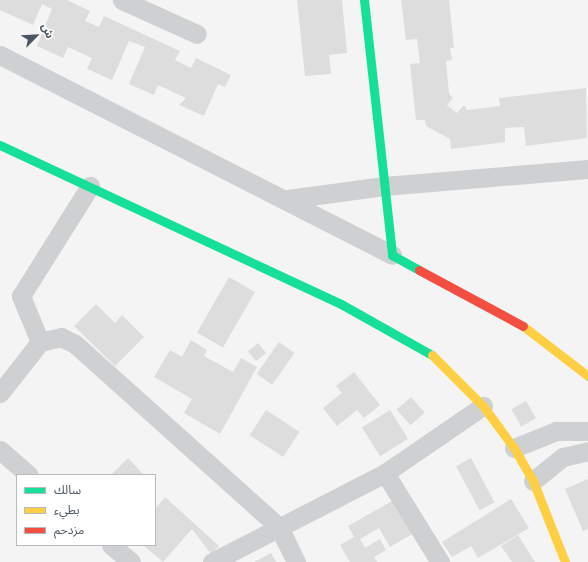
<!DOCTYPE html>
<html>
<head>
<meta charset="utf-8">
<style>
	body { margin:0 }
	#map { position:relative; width:588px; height:562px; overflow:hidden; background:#f4f4f4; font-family:"Alegreya Sans","Noto Sans Arabic",sans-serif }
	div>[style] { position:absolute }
	.building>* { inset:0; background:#ddddde; transform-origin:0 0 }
	.street>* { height:19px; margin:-9.5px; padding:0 9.5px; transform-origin:9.5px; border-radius:9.5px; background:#ced0d2 }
	.fast>* { height:9px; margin:-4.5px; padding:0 4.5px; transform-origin:4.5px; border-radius:4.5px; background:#16e098 }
	.slow>* { height:9px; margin:-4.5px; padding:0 4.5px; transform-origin:4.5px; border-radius:4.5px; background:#ffcf43 }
	.jam>* { height:9px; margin:-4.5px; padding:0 4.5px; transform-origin:4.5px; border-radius:4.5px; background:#f24e42 }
	span { translate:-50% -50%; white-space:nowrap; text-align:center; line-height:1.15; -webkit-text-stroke:3.5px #fff; paint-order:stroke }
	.legend { position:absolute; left:16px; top:474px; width:140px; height:72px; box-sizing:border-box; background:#fff; border:1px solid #b7bbc0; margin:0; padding:5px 7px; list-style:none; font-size:12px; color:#4a5661 }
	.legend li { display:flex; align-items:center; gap:8px; height:20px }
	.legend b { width:20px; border:1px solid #b7bbc0 }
	.north { position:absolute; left:16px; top:16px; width:40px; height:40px; -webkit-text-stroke:3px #fff; paint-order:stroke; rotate:66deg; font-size:11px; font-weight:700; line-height:16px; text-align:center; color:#4a5661 }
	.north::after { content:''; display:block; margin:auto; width:14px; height:18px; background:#4a5661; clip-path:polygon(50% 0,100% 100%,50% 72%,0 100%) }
</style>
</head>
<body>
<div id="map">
	<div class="building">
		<div style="clip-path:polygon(0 0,67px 0,90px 11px,85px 21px,99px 27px,104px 16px,180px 51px,175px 60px,191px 68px,196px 58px,231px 75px,225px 87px,218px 84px,204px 116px,179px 105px,186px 98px,158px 85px,154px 95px,129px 84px,145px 47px,129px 41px,112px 80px,87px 69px,92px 58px,68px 47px,63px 58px,37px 46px,52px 9px,42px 4px,33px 25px,0 10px)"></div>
		<div style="clip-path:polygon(297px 0,342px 0,347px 53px,329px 55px,331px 74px,305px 76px)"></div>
		<div style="clip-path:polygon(401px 0,449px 0,454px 48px,450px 48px,452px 60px,446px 61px,449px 94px,453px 98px,447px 105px,457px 113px,464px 105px,467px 110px,500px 106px,499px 98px,586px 88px,587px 138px,526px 146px,524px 127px,505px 128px,505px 142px,451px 149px,450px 139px,426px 126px,425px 120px,416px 120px,410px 64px,420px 63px,417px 39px,406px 40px)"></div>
		<div style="left:229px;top:277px;width:30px;height:64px;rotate:30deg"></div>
		<div style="clip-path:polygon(96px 304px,115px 323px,122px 315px,144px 337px,115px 366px,74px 326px)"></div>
		<div style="clip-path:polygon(191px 340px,207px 350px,204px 356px,233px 372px,241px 358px,257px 367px,220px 434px,184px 413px,192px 399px,154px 377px,170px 350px,182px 357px)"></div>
		<div style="left:279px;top:342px;width:19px;height:39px;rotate:35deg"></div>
		<div style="left:258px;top:343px;width:13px;height:13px;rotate:51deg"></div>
		<div style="clip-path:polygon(354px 372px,380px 405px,364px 418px,357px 410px,337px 426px,323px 408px,342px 393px,336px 386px)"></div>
		<div style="left:411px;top:397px;width:21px;height:19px;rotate:49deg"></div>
		<div style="left:526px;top:401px;width:20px;height:17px;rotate:60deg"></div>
		<div style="left:266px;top:410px;width:40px;height:30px;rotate:33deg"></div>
		<div style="left:390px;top:410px;width:34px;height:33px;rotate:58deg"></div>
		<div style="clip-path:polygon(128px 458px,144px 475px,111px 475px)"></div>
		<div style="left:471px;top:458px;width:50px;height:17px;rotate:62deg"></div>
		<div style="clip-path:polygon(588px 479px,588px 529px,583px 531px,565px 489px)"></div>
		<div style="clip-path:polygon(165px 497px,219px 546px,211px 554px,192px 529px,163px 562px,143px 545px,155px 545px,155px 509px)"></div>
		<div style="clip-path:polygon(511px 499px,529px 528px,478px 558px,471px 546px,452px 557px,442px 542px)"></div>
		<div style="clip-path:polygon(392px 501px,412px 534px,390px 547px,379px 528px,360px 539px,365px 548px,380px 539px,386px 550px,374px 557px,377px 562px,350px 562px,340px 545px,354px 537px,348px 526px)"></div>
		<div style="clip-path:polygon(518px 535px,535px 562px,512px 562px,501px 546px)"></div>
		<div style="clip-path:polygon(271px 553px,276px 562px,254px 562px)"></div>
	</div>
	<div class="street">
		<div style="left:122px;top:0;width:82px;rotate:24.4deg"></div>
		<div style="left:0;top:55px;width:440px;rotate:27deg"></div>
		<div style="left:288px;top:199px;width:97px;rotate:-7.7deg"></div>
		<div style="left:384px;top:186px;width:205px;rotate:-4.8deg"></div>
		<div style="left:40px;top:342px;width:50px;rotate:-112.4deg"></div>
		<div style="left:21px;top:296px;width:130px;rotate:-57.9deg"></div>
		<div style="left:0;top:393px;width:65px;rotate:-51.9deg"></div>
		<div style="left:40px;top:342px;width:22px;rotate:-13deg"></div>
		<div style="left:61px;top:337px;width:16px;rotate:27deg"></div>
		<div style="left:75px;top:344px;width:274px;rotate:41.9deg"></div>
		<div style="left:279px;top:527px;width:39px;rotate:64deg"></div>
		<div style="left:514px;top:448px;width:45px;rotate:-22deg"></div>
		<div style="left:556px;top:431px;width:32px"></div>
		<div style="left:0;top:450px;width:38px;rotate:41deg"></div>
		<div style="left:385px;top:473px;width:105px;rotate:58.3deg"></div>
		<div style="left:533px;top:481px;width:38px;rotate:-39deg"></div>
		<div style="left:563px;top:457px;width:26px;rotate:-13deg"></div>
		<div style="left:111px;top:545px;width:26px;rotate:40deg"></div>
		<div style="left:212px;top:562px;width:195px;rotate:-27.2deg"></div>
		<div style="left:385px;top:473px;width:119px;rotate:-34.4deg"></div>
	</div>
	<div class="fast">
		<div style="left:364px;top:0;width:257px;rotate:83.7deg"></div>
		<div style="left:392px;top:255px;width:31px;rotate:29deg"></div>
		<div style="left:0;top:145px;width:376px;rotate:25deg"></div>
		<div style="left:341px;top:304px;width:104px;rotate:29.3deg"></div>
	</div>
	<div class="slow">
		<div style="left:523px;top:326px;width:82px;rotate:37.6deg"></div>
		<div style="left:432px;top:355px;width:72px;rotate:45deg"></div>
		<div style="left:483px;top:406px;width:52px;rotate:53.6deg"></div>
		<div style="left:514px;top:448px;width:38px;rotate:60deg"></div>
		<div style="left:533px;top:481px;width:87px;rotate:68.4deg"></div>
	</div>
	<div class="jam">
		<div style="left:419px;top:270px;width:118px;rotate:28.3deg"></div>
	</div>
	<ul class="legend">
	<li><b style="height:5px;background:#16e098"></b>سالك</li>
	<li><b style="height:5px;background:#ffcf43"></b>بطيء</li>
	<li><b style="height:5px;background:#f24e42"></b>مزدحم</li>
	</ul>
	<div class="north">ش</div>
</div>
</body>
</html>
